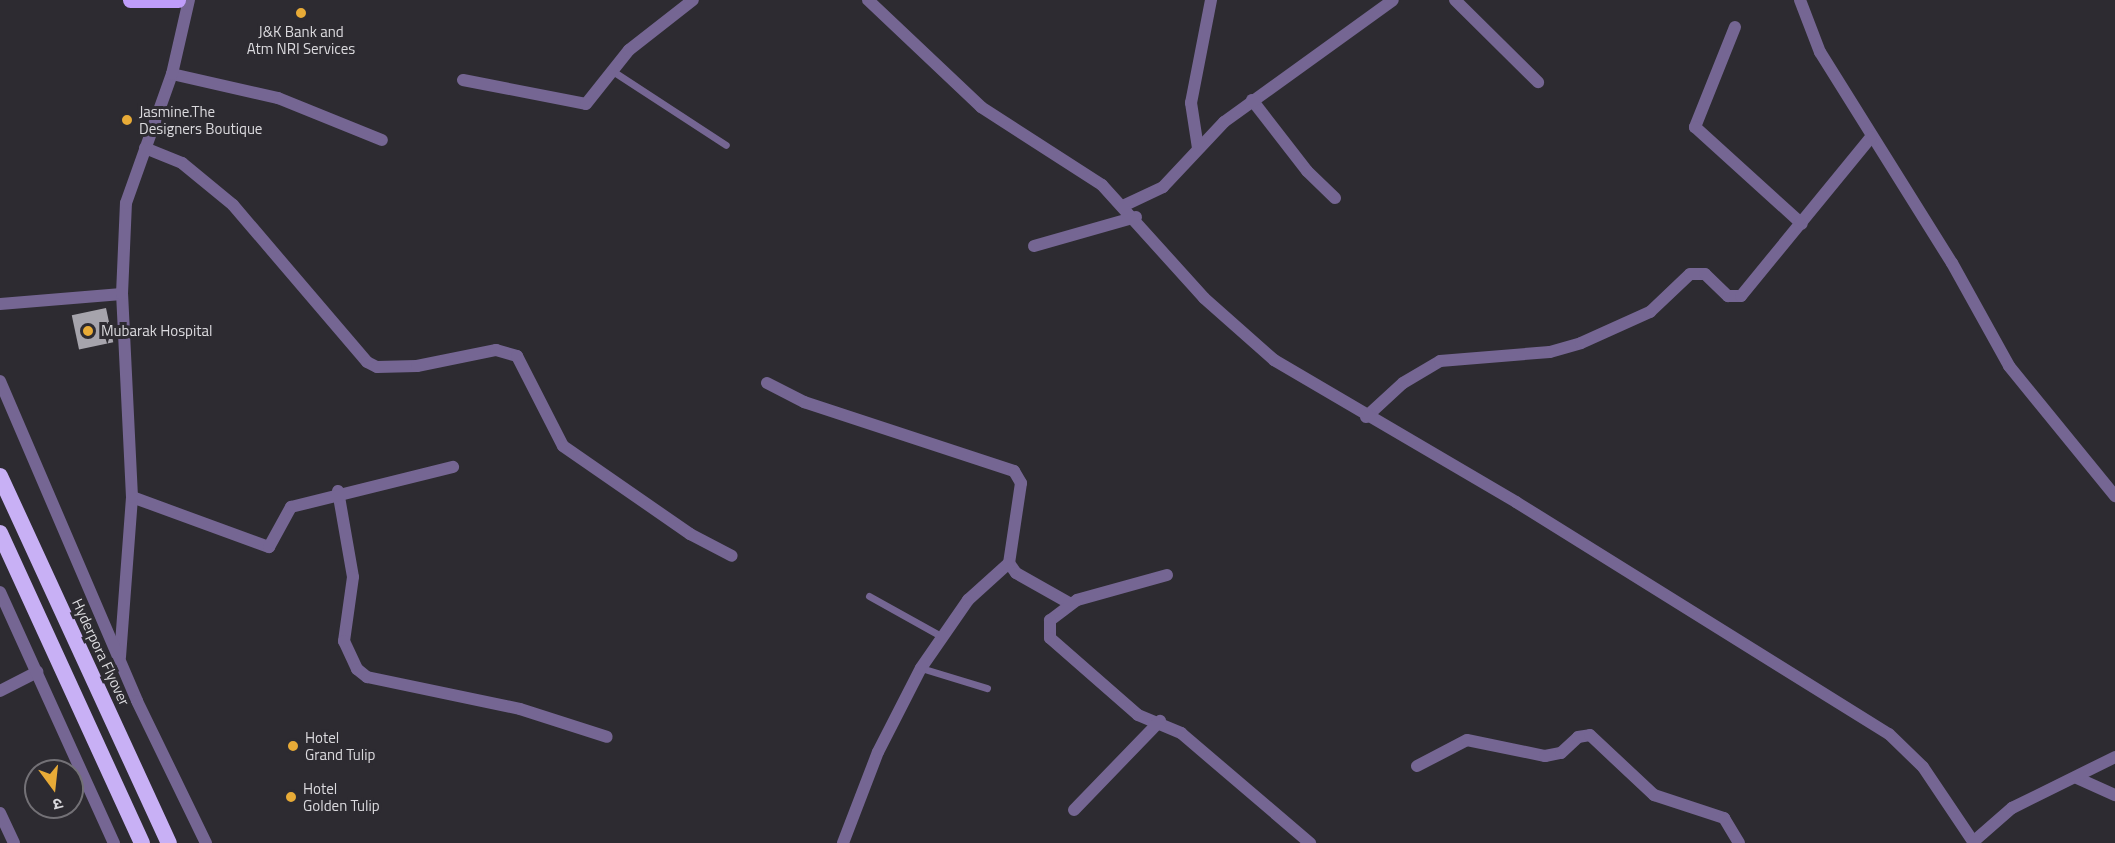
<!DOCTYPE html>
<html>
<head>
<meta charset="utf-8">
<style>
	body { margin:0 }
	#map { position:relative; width:2115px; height:843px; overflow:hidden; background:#2d2b31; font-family:"Titillium Web","Noto Sans Devanagari",sans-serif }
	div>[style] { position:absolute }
	.building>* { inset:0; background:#a6a4ac; transform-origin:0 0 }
	.service>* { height:7px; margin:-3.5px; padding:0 3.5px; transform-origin:3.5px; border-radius:3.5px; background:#756693 }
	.minor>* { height:12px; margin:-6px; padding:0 6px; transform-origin:6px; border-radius:6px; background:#756693 }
	.tertiary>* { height:12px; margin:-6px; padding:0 6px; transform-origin:6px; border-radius:6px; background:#756693 }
	.primary>* { height:15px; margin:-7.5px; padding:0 7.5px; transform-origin:7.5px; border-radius:7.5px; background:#bf9dfa }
	.trunk>* { height:16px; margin:-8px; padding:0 8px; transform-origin:8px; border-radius:8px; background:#c8b0f5 }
	.dots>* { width:16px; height:16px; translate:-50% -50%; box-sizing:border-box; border:3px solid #2d2b31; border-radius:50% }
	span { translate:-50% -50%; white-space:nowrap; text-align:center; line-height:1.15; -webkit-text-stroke:6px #2d2b31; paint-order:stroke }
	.poi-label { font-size:15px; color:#dbdade }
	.left { translate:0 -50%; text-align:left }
	.street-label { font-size:15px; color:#dbdade }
	.north { position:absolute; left:24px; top:759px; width:60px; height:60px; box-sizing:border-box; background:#2d2b31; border:2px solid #737176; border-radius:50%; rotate:165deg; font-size:16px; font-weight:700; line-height:24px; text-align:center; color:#dbdade }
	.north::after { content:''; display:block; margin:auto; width:21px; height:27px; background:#e8ab37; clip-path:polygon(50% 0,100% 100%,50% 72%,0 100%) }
</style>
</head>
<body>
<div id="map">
	<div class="building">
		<div style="left:106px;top:308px;width:35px;height:35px;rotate:78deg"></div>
	</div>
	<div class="service">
		<div style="left:611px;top:70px;width:137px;rotate:33.1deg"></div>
		<div style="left:869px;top:596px;width:82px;rotate:29.1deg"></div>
		<div style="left:921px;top:668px;width:69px;rotate:16.9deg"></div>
	</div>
	<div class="minor">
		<div style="left:1455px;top:0;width:117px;rotate:44.7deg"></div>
		<div style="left:1800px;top:0;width:56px;rotate:69deg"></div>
		<div style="left:1820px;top:52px;width:249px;rotate:58deg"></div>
		<div style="left:1952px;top:263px;width:118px;rotate:61deg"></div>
		<div style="left:2009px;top:366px;width:168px;rotate:50.8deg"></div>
		<div style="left:1735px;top:27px;width:108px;rotate:111.8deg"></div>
		<div style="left:1695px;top:127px;width:144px;rotate:42.2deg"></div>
		<div style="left:172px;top:74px;width:109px;rotate:12.8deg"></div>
		<div style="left:278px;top:98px;width:112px;rotate:22deg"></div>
		<div style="left:463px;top:80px;width:125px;rotate:11deg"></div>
		<div style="left:586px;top:104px;width:69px;rotate:-51.5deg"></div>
		<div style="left:629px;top:50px;width:81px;rotate:-38deg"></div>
		<div style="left:1252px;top:100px;width:90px;rotate:52.2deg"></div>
		<div style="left:1307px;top:171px;width:39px;rotate:44deg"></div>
		<div style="left:145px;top:148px;width:40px;rotate:22deg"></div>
		<div style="left:182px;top:163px;width:66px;rotate:39.5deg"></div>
		<div style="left:233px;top:205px;width:206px;rotate:49.5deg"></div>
		<div style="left:367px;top:362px;width:11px;rotate:27deg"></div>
		<div style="left:377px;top:367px;width:40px;rotate:-1.4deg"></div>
		<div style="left:417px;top:366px;width:81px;rotate:-11.4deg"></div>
		<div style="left:496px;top:350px;width:22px;rotate:16deg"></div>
		<div style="left:517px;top:356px;width:101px;rotate:62.9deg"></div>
		<div style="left:563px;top:446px;width:155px;rotate:34.7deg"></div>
		<div style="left:690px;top:534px;width:47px;rotate:27.6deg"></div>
		<div style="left:1198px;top:148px;width:46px;rotate:-98.8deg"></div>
		<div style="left:1191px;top:103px;width:105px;rotate:-79deg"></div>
		<div style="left:1125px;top:205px;width:42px;rotate:-25.3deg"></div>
		<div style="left:1163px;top:187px;width:89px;rotate:-46.8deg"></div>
		<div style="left:1224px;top:122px;width:208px;rotate:-35.8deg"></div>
		<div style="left:1034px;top:246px;width:106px;rotate:-15.9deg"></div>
		<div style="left:0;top:304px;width:122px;rotate:-4.7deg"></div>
		<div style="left:767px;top:383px;width:42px;rotate:27.2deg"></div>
		<div style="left:804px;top:402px;width:221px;rotate:18.2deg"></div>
		<div style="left:1014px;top:471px;width:14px;rotate:60deg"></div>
		<div style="left:1021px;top:483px;width:81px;rotate:98.5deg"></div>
		<div style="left:1009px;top:563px;width:12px;rotate:55deg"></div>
		<div style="left:1016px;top:573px;width:63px;rotate:29.4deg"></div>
		<div style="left:1366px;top:417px;width:50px;rotate:-42.6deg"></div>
		<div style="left:1403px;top:383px;width:43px;rotate:-30.7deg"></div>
		<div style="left:1440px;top:361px;width:110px;rotate:-4.7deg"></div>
		<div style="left:1550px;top:352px;width:32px;rotate:-16deg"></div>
		<div style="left:1581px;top:343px;width:76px;rotate:-24.2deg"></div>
		<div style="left:1650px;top:312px;width:55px;rotate:-43.5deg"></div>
		<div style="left:1690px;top:274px;width:15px"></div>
		<div style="left:1705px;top:274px;width:32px;rotate:44deg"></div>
		<div style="left:1728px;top:296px;width:13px"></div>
		<div style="left:1741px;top:296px;width:205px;rotate:-50.7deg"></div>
		<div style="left:338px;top:491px;width:87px;rotate:80.1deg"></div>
		<div style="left:353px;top:577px;width:65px;rotate:98deg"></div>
		<div style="left:344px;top:641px;width:31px;rotate:65deg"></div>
		<div style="left:357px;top:669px;width:13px;rotate:39deg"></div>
		<div style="left:367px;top:677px;width:156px;rotate:11.8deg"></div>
		<div style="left:520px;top:709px;width:91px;rotate:17.8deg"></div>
		<div style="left:132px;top:497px;width:146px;rotate:20.1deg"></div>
		<div style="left:269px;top:547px;width:46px;rotate:-61.2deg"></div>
		<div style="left:291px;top:507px;width:167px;rotate:-13.9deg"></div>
		<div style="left:1167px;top:575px;width:93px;rotate:164.5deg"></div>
		<div style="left:1077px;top:600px;width:34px;rotate:143deg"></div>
		<div style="left:1050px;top:620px;width:18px;rotate:90deg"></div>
		<div style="left:1050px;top:638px;width:117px;rotate:41.2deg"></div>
		<div style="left:1138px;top:715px;width:47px;rotate:22.7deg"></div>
		<div style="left:1181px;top:733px;width:170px;rotate:40.5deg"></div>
		<div style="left:120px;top:657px;width:160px;rotate:-85.7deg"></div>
		<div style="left:132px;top:497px;width:203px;rotate:-92.8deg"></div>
		<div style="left:122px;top:294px;width:91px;rotate:-87.5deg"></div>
		<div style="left:126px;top:203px;width:137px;rotate:-70.4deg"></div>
		<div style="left:172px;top:74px;width:76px;rotate:-77.1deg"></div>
		<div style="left:0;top:691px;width:42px;rotate:-27.2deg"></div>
		<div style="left:1417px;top:766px;width:56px;rotate:-27.5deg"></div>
		<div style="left:1467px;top:740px;width:80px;rotate:11.6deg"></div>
		<div style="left:1545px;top:756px;width:16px;rotate:-11deg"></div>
		<div style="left:1561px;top:753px;width:23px;rotate:-43deg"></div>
		<div style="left:1578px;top:737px;width:12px;rotate:-9deg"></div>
		<div style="left:1590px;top:735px;width:88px;rotate:43.2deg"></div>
		<div style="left:1654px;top:795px;width:74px;rotate:18.2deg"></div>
		<div style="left:1724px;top:818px;width:29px;rotate:59deg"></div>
		<div style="left:2077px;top:778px;width:42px;rotate:24.1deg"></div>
		<div style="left:1074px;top:810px;width:124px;rotate:-46deg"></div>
		<div style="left:0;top:813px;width:33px;rotate:65deg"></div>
		<div style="left:1973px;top:842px;width:52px;rotate:-41.1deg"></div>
		<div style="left:2012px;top:808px;width:115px;rotate:-26.3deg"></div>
		<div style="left:843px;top:843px;width:97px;rotate:-69deg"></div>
		<div style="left:878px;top:752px;width:94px;rotate:-62.9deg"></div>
		<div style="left:921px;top:668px;width:83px;rotate:-55.3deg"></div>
		<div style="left:968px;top:600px;width:55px;rotate:-42.1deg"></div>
	</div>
	<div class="tertiary">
		<div style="left:868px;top:0;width:156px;rotate:43.4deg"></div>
		<div style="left:981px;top:107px;width:144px;rotate:32.8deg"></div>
		<div style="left:1102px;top:185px;width:152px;rotate:47.9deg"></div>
		<div style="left:1204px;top:298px;width:94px;rotate:41.5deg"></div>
		<div style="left:1274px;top:360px;width:281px;rotate:30.4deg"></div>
		<div style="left:1516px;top:502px;width:439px;rotate:31.9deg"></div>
		<div style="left:1889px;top:734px;width:47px;rotate:44.1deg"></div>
		<div style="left:1923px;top:767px;width:92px;rotate:56.1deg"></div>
		<div style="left:0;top:381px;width:348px;rotate:66.8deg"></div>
		<div style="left:137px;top:701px;width:158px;rotate:64.1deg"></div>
		<div style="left:0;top:592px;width:276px;rotate:65.6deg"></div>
	</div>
	<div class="primary">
		<div style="left:130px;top:0;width:48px"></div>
	</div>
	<div class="trunk">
		<div style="left:0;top:476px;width:404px;rotate:65.3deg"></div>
		<div style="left:0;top:533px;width:341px;rotate:65.4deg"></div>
	</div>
	<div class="dots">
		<div style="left:301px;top:13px;background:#e8ab37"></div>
		<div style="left:127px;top:120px;background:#e8ab37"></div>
		<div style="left:88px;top:331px;background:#e8ab37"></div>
		<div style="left:293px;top:746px;background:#e8ab37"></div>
		<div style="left:291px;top:797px;background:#e8ab37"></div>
	</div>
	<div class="poi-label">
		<span style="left:301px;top:40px">J&amp;K Bank and<br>Atm NRI Services</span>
		<span class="left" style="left:139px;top:120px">Jasmine.The<br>Designers Boutique</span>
		<span class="left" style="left:101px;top:331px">Mubarak Hospital</span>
		<span class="left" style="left:305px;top:746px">Hotel<br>Grand Tulip</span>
		<span class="left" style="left:303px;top:797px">Hotel<br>Golden Tulip</span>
	</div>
	<div class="street-label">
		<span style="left:101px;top:652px;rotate:65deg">Hyderpora Flyover</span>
	</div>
	<div class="north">उ</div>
</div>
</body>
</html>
